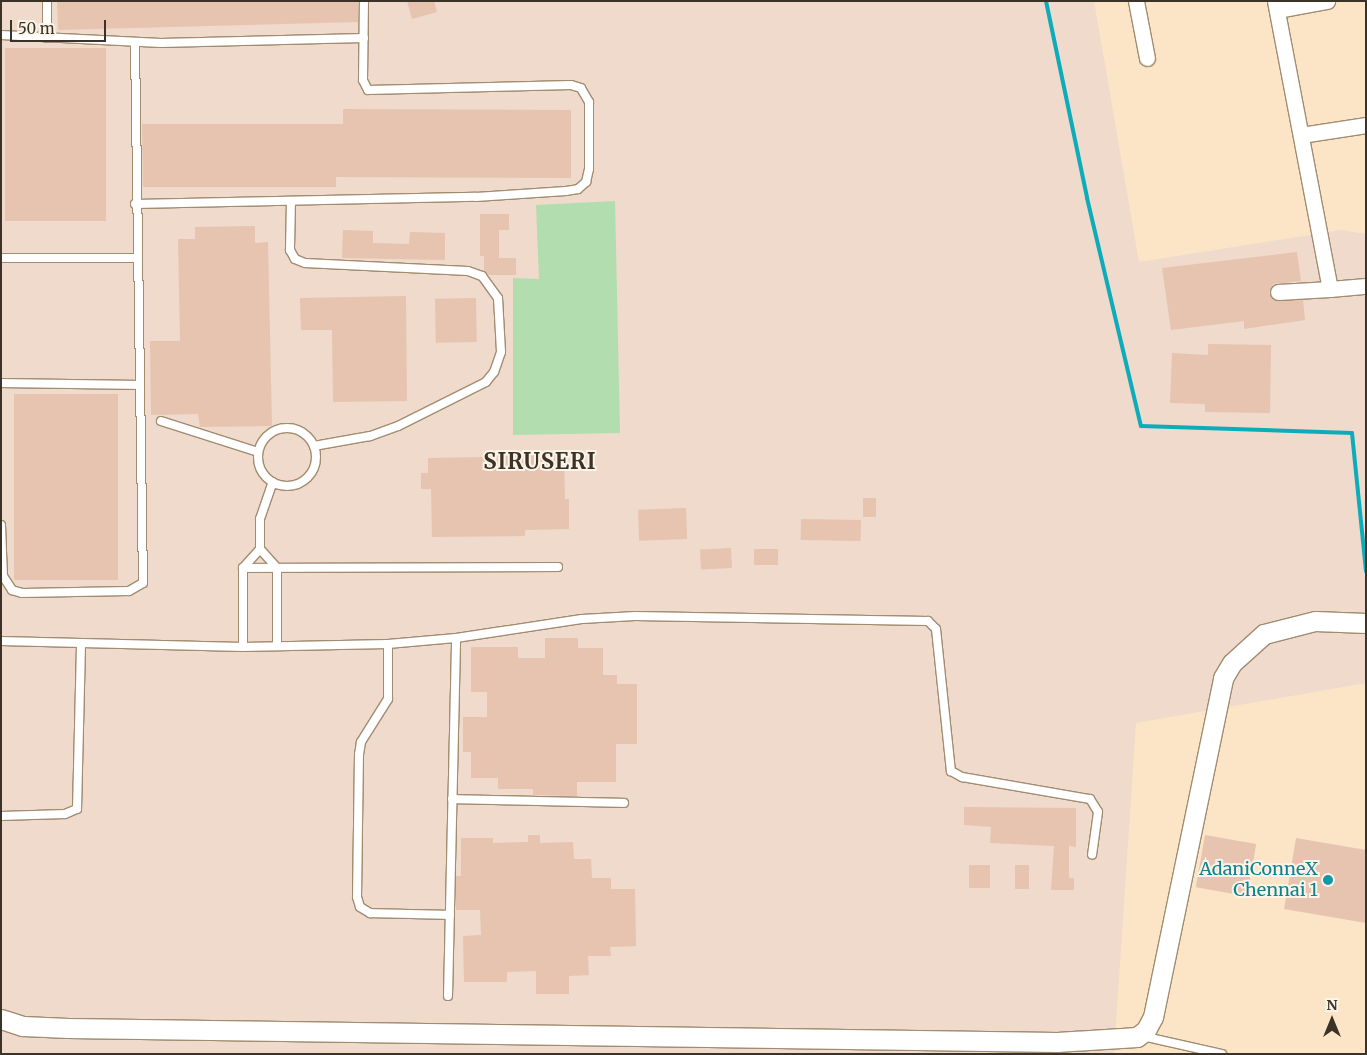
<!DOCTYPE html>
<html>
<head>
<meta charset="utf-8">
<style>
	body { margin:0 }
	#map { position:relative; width:1367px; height:1055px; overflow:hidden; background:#fbe5c6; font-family:Merriweather,serif }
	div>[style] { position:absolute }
	.commercial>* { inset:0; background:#efdacc }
	.green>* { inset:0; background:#b2ddae }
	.stream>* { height:4px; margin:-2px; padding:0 2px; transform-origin:2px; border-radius:2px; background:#0dacbb }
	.building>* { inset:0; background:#e6c4b0; transform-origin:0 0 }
	.roads { filter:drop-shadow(1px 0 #a18c70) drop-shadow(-1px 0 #a18c70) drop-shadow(0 1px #a18c70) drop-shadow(0 -1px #a18c70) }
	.service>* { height:8px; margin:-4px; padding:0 4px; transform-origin:4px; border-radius:4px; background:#fff }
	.service>.ring { margin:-4px; padding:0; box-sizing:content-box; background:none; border:8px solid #fff; border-radius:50% }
	.minor>* { height:15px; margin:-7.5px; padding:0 7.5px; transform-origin:7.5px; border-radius:7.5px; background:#fff }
	.tertiary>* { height:19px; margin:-9.5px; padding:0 9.5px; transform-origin:9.5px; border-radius:9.5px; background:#fff }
	.dots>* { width:14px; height:14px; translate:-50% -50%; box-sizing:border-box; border:2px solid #fdf4e8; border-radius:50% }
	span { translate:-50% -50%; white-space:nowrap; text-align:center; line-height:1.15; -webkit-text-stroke:4px #fdf4e8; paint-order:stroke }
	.culture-label { font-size:18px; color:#0d838f }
	.right { translate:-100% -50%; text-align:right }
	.district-label { font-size:22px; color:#3b3327; font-weight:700; letter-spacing:1px }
	.frame { position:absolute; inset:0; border:2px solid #3b3327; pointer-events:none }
	.north { position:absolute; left:1307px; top:995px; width:50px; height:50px; -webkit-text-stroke:4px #fdf4e8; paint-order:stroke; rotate:0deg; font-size:14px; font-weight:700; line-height:20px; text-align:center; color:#3b3327 }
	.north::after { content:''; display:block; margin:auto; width:18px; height:22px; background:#3b3327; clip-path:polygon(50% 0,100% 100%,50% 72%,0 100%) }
	.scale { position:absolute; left:10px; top:20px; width:96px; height:22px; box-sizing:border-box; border:2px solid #3b3327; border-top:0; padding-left:6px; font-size:15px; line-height:18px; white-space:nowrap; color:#3b3327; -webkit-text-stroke:4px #fdf4e8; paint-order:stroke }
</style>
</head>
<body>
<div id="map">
	<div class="commercial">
		<div style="clip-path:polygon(1px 1px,1094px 1px,1139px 262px,1341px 230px,1366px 234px,1366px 683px,1136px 723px,1114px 1054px,1px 1054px)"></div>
	</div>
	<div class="green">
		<div style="clip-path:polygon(615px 201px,620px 433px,513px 435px,513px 278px,539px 279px,536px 205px)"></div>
	</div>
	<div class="stream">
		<div style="left:1046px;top:1px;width:201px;rotate:78.2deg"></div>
		<div style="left:1087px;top:198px;width:234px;rotate:76.7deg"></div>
		<div style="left:1141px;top:426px;width:211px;rotate:1.9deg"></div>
		<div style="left:1352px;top:433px;width:139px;rotate:84.2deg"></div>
	</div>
	<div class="building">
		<div style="clip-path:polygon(57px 1px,358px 1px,358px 22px,58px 30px)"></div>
		<div style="clip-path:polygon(407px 1px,434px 1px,437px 12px,412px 19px)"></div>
		<div style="left:106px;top:48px;width:173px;height:101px;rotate:90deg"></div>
		<div style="clip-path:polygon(343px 109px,571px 110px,571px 178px,336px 177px,336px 187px,143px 187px,142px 124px,343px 124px)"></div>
		<div style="clip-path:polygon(480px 214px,509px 214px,509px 230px,499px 230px,499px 258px,516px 258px,516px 275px,488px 275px,484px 271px,484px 256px,480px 256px)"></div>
		<div style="clip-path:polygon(255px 226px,255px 243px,268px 242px,272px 426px,200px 427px,198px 414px,151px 415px,150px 341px,180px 341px,178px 239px,195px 239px,195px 227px)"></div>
		<div style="clip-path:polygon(343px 230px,373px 231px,373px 243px,409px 244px,410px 232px,445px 233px,445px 260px,342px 258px)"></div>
		<div style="clip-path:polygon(1297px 252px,1301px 281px,1273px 284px,1269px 293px,1278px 301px,1303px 300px,1305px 320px,1244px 329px,1244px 321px,1171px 330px,1162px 268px)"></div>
		<div style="clip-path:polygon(406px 296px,407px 401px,333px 402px,332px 330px,301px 330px,300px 298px)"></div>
		<div style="left:476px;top:298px;width:44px;height:41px;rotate:89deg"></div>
		<div style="clip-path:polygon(1208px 344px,1271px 345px,1270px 413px,1205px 412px,1205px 404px,1170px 403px,1172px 353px,1208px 355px)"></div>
		<div style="left:14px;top:394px;width:104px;height:186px"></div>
		<div style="clip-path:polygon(564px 452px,565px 499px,569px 499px,569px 529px,525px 530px,525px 536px,432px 537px,431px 489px,421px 489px,421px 473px,428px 473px,428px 458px,487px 457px,487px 453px)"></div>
		<div style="left:863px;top:498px;width:13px;height:19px"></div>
		<div style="left:686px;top:508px;width:31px;height:48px;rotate:88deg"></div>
		<div style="left:801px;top:519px;width:60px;height:21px;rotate:1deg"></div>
		<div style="left:731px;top:548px;width:20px;height:31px;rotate:87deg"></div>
		<div style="left:754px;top:549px;width:24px;height:16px"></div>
		<div style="clip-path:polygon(545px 638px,578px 638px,578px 648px,603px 648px,603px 675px,617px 675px,617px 684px,637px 684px,637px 744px,616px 744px,616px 782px,577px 782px,577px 796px,533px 795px,533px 789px,498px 789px,498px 778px,471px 778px,471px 752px,463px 752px,463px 717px,487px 717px,487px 692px,471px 692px,471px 647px,518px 647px,518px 658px,545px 658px)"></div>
		<div style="clip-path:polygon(964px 807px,1076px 808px,1076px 847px,1069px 846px,1069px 878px,1074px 878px,1074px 890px,1051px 890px,1054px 846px,990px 843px,991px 827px,964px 825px)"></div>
		<div style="clip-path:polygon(528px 835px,540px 835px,540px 843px,573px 842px,574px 859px,591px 859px,592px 878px,611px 878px,611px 889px,635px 889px,636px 946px,610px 947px,611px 956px,588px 956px,589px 975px,569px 976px,569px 994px,536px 994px,536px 971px,507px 972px,507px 982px,464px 982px,463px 936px,481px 935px,480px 910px,456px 910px,456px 876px,461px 876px,461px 838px,493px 838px,493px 843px,528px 842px)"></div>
		<div style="left:1205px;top:835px;width:52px;height:53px;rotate:10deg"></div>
		<div style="clip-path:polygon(1296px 838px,1366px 850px,1366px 923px,1284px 909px)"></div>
		<div style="left:969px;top:865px;width:21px;height:23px"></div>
		<div style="left:1015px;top:865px;width:14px;height:24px"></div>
	</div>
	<div class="roads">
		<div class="service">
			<div style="left:47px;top:1px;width:37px;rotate:90deg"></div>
			<div style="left:1px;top:35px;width:160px;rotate:2.9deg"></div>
			<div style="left:161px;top:43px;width:203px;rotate:-1.4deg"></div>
			<div style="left:291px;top:201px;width:49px;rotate:91.2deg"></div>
			<div style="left:290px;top:250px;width:10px;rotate:61deg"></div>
			<div style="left:295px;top:259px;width:11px;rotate:22deg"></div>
			<div style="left:305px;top:263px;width:163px;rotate:2.8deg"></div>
			<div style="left:468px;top:271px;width:15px;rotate:20deg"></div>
			<div style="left:482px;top:276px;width:27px;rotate:54deg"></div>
			<div style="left:498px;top:298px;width:54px;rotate:86.8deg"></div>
			<div style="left:501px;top:352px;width:21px;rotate:109deg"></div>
			<div style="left:494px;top:372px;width:13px;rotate:129deg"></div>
			<div style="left:486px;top:382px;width:98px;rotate:153.4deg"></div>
			<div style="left:398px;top:426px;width:30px;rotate:160deg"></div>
			<div style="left:370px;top:436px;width:57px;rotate:169.9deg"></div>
			<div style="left:135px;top:204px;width:341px;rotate:-1.2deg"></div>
			<div style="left:476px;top:197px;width:90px;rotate:-3.8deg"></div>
			<div style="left:566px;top:191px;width:12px;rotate:-9deg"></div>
			<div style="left:578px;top:189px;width:11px;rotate:-41deg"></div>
			<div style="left:586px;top:182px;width:13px;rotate:-77deg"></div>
			<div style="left:589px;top:169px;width:67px;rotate:-90deg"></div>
			<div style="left:589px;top:102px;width:16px;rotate:-120deg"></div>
			<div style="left:581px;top:88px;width:10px;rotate:-163deg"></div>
			<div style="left:571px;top:85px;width:203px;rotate:178.6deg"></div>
			<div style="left:368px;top:90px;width:11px;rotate:-117deg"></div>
			<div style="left:363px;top:80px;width:79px;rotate:-89.3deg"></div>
			<div style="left:1px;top:258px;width:135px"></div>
			<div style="left:1px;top:383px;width:138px;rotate:0.8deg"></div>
			<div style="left:161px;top:421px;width:102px;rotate:17.7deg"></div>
			<div class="ring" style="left:258px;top:428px;width:50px;height:50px"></div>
			<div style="left:1px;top:525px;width:51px;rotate:87.8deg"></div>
			<div style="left:3px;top:576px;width:17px;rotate:57deg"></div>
			<div style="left:12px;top:590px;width:10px;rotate:17deg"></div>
			<div style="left:22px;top:593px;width:107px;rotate:-1.1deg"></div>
			<div style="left:129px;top:591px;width:16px;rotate:-30deg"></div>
			<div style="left:143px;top:583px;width:540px;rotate:-90.85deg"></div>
			<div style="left:260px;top:549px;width:30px;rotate:-90deg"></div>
			<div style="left:260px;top:519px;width:39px;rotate:-71deg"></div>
			<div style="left:243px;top:568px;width:315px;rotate:-0.2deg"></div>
			<div style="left:1px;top:641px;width:242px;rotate:1.4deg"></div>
			<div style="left:243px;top:647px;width:145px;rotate:-1.2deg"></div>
			<div style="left:388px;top:644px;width:68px;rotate:-5deg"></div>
			<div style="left:456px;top:638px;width:127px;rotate:-8.6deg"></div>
			<div style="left:582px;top:619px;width:53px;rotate:-3.2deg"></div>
			<div style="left:635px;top:616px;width:293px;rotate:1deg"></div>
			<div style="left:928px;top:621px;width:11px;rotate:45deg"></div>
			<div style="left:936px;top:629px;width:143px;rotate:84deg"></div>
			<div style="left:951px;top:771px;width:13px;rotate:29deg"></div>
			<div style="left:962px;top:777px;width:130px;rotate:9.8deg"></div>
			<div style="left:1090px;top:799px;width:15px;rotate:58deg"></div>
			<div style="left:1098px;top:812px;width:43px;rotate:97.9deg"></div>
			<div style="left:388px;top:644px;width:55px;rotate:90deg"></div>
			<div style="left:388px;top:699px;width:51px;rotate:122.1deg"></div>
			<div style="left:361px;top:742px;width:12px;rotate:99deg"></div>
			<div style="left:359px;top:754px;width:143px;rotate:90.8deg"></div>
			<div style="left:357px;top:897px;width:10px;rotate:73deg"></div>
			<div style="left:360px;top:907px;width:12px;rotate:31deg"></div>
			<div style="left:370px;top:913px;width:80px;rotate:1.4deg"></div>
			<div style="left:243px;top:647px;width:79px;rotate:-90deg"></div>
			<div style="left:243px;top:568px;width:25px;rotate:-48deg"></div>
			<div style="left:260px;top:549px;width:25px;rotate:48deg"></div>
			<div style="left:277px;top:568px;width:78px;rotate:90deg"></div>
			<div style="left:452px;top:799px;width:172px;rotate:1.3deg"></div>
			<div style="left:1px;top:816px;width:64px;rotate:-1.8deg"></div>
			<div style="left:65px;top:814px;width:13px;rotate:-23deg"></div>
			<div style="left:77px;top:809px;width:164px;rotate:-88.6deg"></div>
			<div style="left:448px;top:996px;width:358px;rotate:-88.7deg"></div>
			<div style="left:1142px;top:1036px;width:82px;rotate:12.7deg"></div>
		</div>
		<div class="minor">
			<div style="left:1136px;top:1px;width:58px;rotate:79.1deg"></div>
			<div style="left:1275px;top:1px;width:293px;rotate:79.2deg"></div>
			<div style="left:1330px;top:289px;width:52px;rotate:176.7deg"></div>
			<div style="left:1277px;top:10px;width:51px;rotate:-10.2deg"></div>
			<div style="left:1301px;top:135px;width:66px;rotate:-8.7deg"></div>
			<div style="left:1330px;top:289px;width:36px;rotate:-5deg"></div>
		</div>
		<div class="tertiary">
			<div style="left:1px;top:1019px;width:23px;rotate:18deg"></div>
			<div style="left:23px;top:1026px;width:45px;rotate:2.5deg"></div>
			<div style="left:68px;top:1028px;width:989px;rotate:0.81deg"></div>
			<div style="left:1057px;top:1042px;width:80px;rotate:-3.6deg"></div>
			<div style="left:1137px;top:1037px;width:11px;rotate:-38deg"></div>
			<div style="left:1146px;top:1030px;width:15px;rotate:-62deg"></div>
			<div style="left:1153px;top:1017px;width:346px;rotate:-78.3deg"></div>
			<div style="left:1223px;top:678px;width:17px;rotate:-59deg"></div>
			<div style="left:1232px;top:663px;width:43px;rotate:-42.2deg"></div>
			<div style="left:1264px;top:634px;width:53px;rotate:-14.3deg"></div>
			<div style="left:1315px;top:621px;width:51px;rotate:2.2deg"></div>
		</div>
	</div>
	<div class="dots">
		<div style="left:1328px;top:880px;background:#0f9aa8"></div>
	</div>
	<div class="culture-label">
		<span class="right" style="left:1318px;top:880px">AdaniConneX<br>Chennai 1</span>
	</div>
	<div class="district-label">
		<span style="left:540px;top:462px">SIRUSERI</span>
	</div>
	<div class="frame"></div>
	<div class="north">N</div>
	<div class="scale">50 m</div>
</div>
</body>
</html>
